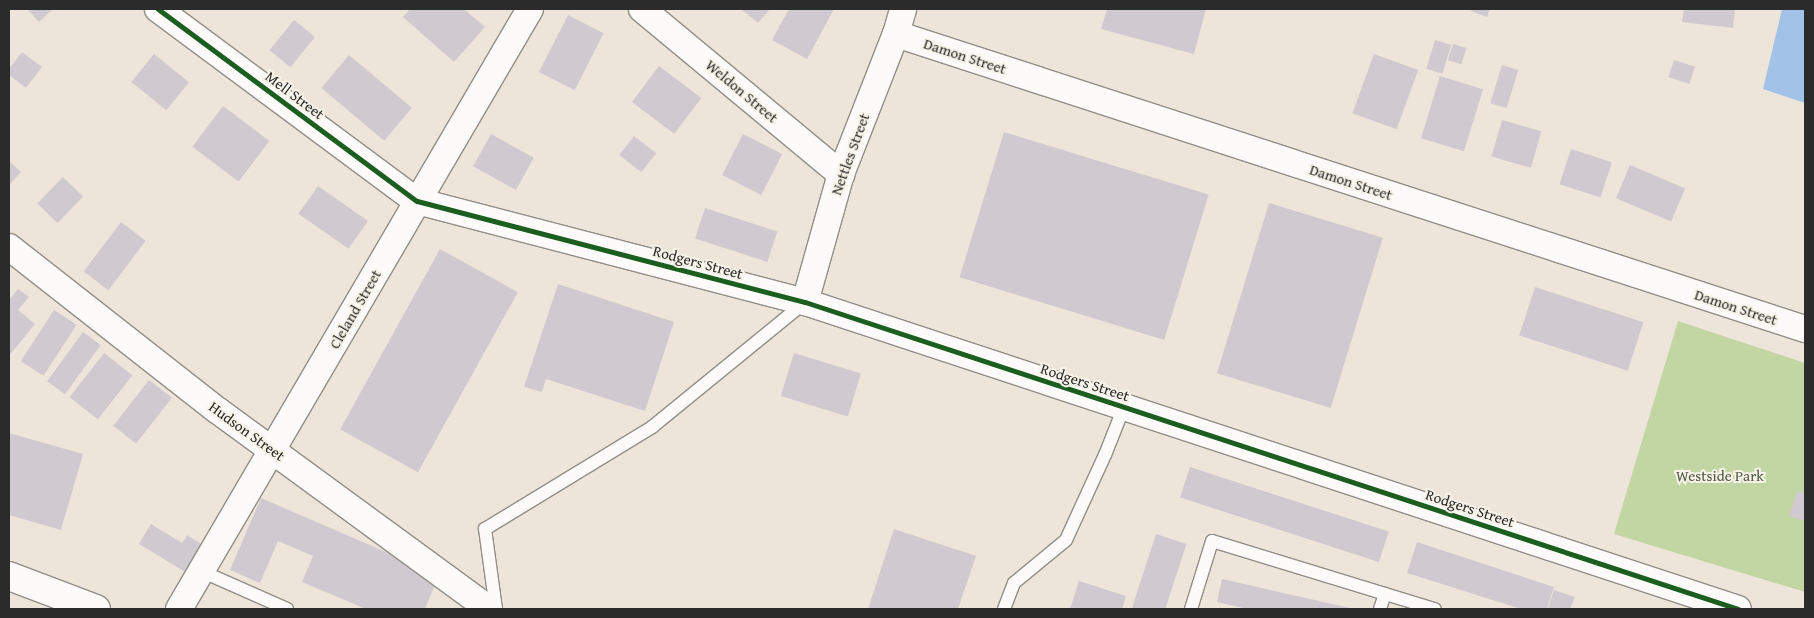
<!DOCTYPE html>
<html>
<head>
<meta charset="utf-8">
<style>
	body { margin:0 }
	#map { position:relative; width:1814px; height:618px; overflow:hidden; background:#ede5d9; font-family:"Gentium Book Plus",serif }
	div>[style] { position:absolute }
	.green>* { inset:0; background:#c2d6a3 }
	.water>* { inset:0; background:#a2c2e8 }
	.building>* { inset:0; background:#d0cad0; transform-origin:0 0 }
	.roads { filter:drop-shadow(1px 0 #928e88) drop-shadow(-1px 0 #928e88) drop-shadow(0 1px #928e88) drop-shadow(0 -1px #928e88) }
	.lane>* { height:12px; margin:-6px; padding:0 6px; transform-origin:6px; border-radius:6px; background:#fcfbf9 }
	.street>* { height:26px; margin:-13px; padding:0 13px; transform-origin:13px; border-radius:13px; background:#fcfbf9 }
	.primary>* { height:28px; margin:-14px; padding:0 14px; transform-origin:14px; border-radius:14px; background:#fcfbf9 }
	.cycleway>* { height:5px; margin:-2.5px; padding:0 2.5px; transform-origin:2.5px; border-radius:2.5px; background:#1b5e20 }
	span { translate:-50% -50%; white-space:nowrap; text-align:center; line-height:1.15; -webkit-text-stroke:4px #f7f3e8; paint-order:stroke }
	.street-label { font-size:15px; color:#2b2b2b }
	.park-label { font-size:15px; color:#4e5a42 }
	.frame { position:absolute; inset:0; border:10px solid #2b2b2b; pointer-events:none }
</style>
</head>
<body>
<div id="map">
	<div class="green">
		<div style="clip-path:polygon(1678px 321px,1805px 363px,1805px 592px,1614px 534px)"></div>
	</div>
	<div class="water">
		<div style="clip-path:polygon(1782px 9px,1805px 9px,1805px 103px,1763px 89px)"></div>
	</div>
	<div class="building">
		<div style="clip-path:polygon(27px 9px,53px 9px,39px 22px)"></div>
		<div style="clip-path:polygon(410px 9px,464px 9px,485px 27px,454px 62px,403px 17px)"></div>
		<div style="clip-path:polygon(741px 9px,770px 9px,758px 23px)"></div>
		<div style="clip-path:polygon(789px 9px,834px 9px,807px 59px,772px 40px)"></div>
		<div style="clip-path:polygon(1107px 9px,1206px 9px,1194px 54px,1101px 29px)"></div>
		<div style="clip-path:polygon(1472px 9px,1490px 9px,1487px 17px,1471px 11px)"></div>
		<div style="clip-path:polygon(1684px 9px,1735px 9px,1733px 28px,1682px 22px)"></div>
		<div style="left:568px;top:15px;width:40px;height:64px;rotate:27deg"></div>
		<div style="left:294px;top:20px;width:27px;height:39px;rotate:39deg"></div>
		<div style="left:1435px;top:40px;width:17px;height:30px;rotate:17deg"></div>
		<div style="left:1453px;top:44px;width:14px;height:17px;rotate:17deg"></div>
		<div style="clip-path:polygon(22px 52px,42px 67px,26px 88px,9px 75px,9px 69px)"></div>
		<div style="left:154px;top:54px;width:45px;height:36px;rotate:39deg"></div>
		<div style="left:1374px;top:54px;width:47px;height:63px;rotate:20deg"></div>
		<div style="left:349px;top:55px;width:82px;height:43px;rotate:40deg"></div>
		<div style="left:1674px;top:60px;width:22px;height:18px;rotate:18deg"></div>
		<div style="left:1502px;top:65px;width:17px;height:40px;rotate:17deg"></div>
		<div style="left:659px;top:66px;width:53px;height:45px;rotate:37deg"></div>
		<div style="left:1440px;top:76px;width:45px;height:65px;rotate:17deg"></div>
		<div style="left:223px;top:106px;width:58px;height:51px;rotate:37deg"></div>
		<div style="left:1502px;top:120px;width:41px;height:38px;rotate:16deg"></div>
		<div style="left:1004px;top:132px;width:214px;height:152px;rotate:17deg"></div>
		<div style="left:491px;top:134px;width:49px;height:37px;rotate:29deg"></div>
		<div style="left:743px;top:134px;width:44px;height:46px;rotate:27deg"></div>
		<div style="left:634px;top:136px;width:28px;height:24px;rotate:38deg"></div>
		<div style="left:1571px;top:149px;width:43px;height:37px;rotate:18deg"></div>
		<div style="clip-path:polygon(9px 161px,21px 172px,9px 185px)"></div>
		<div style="left:1630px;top:165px;width:60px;height:36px;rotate:23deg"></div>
		<div style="left:63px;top:177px;width:28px;height:37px;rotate:44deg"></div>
		<div style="left:318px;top:186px;width:61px;height:34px;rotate:35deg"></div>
		<div style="left:1269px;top:203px;width:119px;height:178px;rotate:17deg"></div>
		<div style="left:705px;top:208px;width:76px;height:32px;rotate:18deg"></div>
		<div style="left:121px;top:222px;width:31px;height:62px;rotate:37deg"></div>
		<div style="left:440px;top:249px;width:89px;height:206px;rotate:29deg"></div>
		<div style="clip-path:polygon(558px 284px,674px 322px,645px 411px,546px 379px,542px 392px,524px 387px)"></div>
		<div style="left:1535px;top:287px;width:114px;height:51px;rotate:18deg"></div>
		<div style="clip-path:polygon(18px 289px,29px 297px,18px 310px,35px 324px,9px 356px,9px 300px)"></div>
		<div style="left:54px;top:310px;width:27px;height:61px;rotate:33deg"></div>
		<div style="left:83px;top:332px;width:22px;height:61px;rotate:36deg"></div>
		<div style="left:104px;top:353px;width:36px;height:56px;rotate:38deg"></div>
		<div style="left:794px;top:353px;width:70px;height:45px;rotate:17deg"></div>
		<div style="left:149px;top:380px;width:29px;height:58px;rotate:38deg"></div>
		<div style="clip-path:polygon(9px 433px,83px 454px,61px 530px,9px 515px)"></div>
		<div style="left:1190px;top:467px;width:209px;height:32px;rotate:18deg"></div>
		<div style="clip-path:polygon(1797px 491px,1805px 494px,1805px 521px,1789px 516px)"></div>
		<div style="clip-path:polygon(261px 498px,439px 575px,425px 609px,366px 609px,302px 582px,313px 556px,278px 541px,260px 583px,230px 570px)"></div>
		<div style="clip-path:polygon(151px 524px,182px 543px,187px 535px,203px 545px,187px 573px,139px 544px)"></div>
		<div style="clip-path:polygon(894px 529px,976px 556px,958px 609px,868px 609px)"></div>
		<div style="left:1156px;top:534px;width:32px;height:79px;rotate:18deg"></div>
		<div style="clip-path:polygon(1417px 542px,1554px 587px,1547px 609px,1521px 609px,1407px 573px)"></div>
		<div style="clip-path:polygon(1222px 579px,1350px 608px,1350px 609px,1247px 609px,1217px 602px)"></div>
		<div style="clip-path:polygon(1079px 581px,1126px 596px,1122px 609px,1070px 609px)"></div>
		<div style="clip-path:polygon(1554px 590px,1575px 597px,1570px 609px,1548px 609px)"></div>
	</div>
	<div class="roads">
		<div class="lane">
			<div style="left:201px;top:571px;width:94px;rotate:23.8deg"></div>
			<div style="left:496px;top:609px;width:81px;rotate:-97.8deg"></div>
			<div style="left:485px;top:529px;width:196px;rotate:-31.4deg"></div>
			<div style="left:652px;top:427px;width:198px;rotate:-39.2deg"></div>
			<div style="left:1004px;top:609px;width:28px;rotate:-69deg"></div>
			<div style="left:1014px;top:583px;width:67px;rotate:-39.6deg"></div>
			<div style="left:1066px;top:540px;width:94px;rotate:-65.4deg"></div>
			<div style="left:1105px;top:455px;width:52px;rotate:-68.4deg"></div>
			<div style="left:1191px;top:609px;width:71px;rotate:-72.8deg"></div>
			<div style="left:1212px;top:541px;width:233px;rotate:17deg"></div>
			<div style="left:1380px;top:609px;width:16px;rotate:-72deg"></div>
		</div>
		<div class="street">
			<div style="left:158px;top:9px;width:322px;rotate:36.6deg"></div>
			<div style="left:417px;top:201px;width:401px;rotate:14.6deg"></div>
			<div style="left:805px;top:302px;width:982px;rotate:18.21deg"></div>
			<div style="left:642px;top:9px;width:259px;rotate:39.7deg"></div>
			<div style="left:896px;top:34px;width:956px;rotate:17.98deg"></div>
			<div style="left:9px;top:247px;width:264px;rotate:38.1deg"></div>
			<div style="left:217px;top:410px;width:337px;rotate:36.2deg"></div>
			<div style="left:805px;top:302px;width:133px;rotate:-74.3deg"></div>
			<div style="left:841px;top:174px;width:150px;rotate:-68.6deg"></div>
			<div style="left:896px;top:34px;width:26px;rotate:-74deg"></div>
			<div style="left:179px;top:609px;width:695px;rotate:-59.67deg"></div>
		</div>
		<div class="primary">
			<div style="left:9px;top:576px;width:93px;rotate:20.8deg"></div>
		</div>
	</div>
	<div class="cycleway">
		<div style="left:158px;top:9px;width:322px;rotate:36.6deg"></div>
		<div style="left:417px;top:201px;width:401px;rotate:14.6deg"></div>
		<div style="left:805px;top:302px;width:982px;rotate:18.21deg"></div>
	</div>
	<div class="street-label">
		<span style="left:965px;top:56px;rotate:18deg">Damon Street</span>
		<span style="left:742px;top:91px;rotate:40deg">Weldon Street</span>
		<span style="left:295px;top:95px;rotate:37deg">Mell Street</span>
		<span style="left:850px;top:154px;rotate:-70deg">Nettles Street</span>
		<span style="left:1351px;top:182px;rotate:18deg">Damon Street</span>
		<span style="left:698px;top:262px;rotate:15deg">Rodgers Street</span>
		<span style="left:1736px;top:307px;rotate:18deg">Damon Street</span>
		<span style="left:355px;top:309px;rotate:-60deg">Cleland Street</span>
		<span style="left:1085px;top:382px;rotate:18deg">Rodgers Street</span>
		<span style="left:247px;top:431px;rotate:36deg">Hudson Street</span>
		<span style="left:1470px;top:508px;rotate:18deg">Rodgers Street</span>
	</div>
	<div class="park-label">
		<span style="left:1720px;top:476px">Westside Park</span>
	</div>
	<div class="frame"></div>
</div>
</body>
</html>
